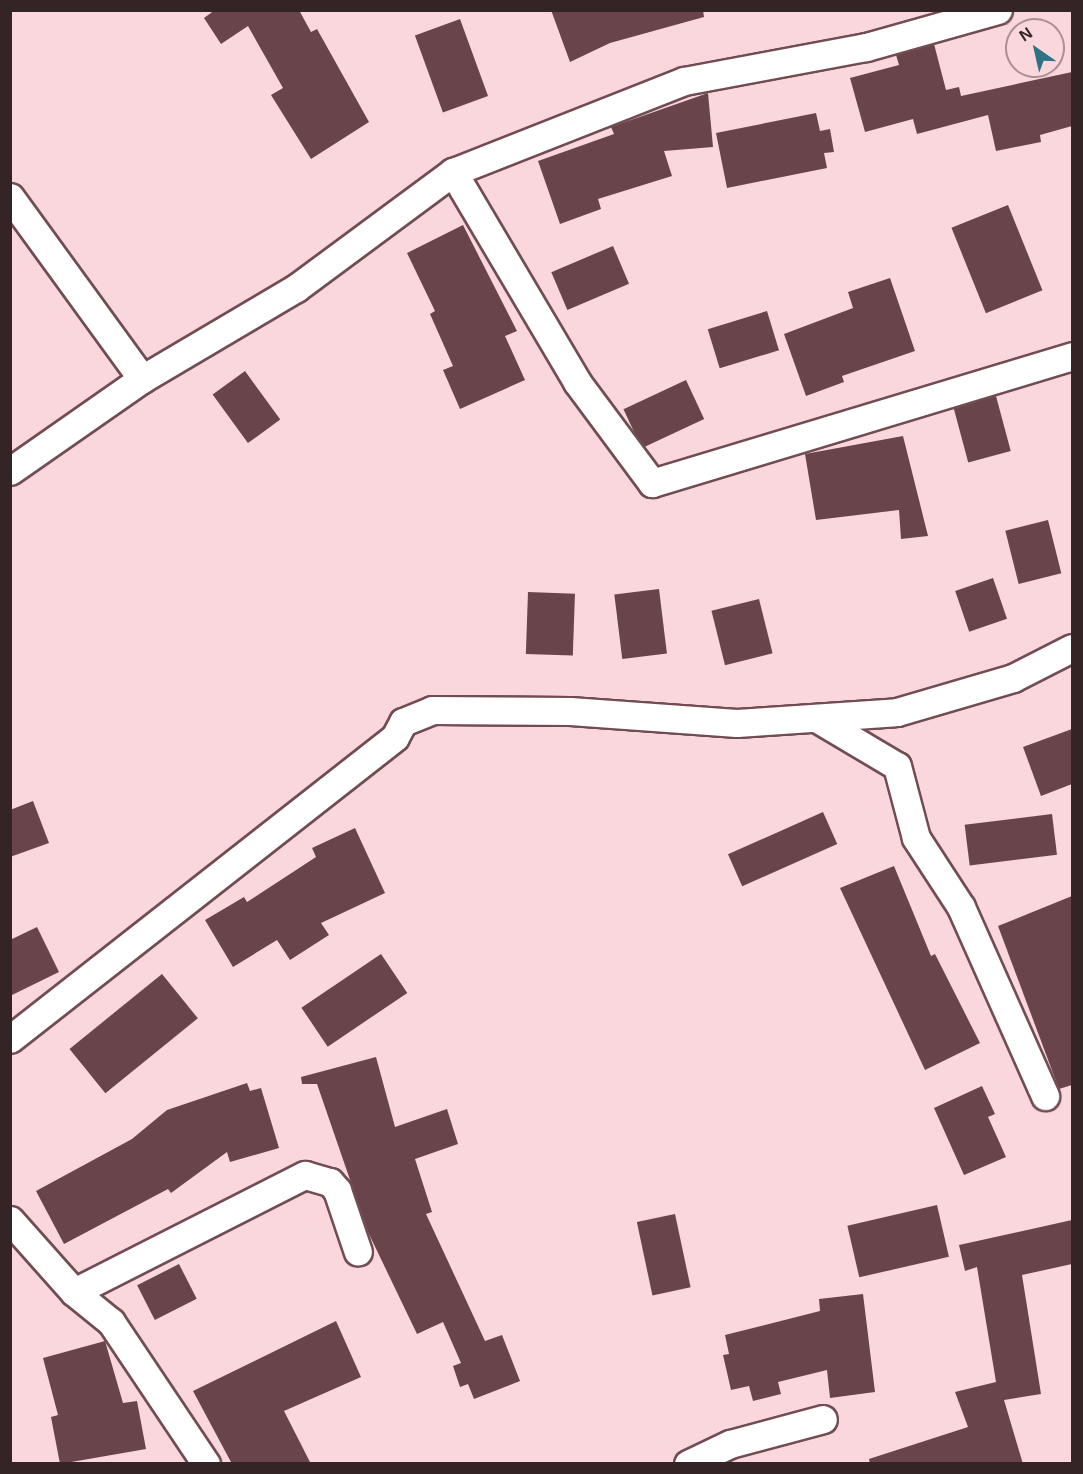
<!DOCTYPE html>
<html>
<head>
<meta charset="utf-8">
<style>
	body { margin:0 }
	#map { position:relative; width:1083px; height:1474px; overflow:hidden; background:#fad7dc; font-family:Arial,sans-serif }
	div>[style] { position:absolute }
	.building>* { inset:0; background:#69454b; transform-origin:0 0 }
	.roads { filter:drop-shadow(2px 0 #714d53) drop-shadow(-2px 0 #714d53) drop-shadow(0 2px #714d53) drop-shadow(0 -2px #714d53) }
	.minor>* { height:27px; margin:-13.5px; padding:0 13.5px; transform-origin:13.5px; border-radius:13.5px; background:#fff }
	span { translate:-50% -50%; white-space:nowrap; text-align:center; line-height:1.15; -webkit-text-stroke:6px #fad7dc; paint-order:stroke }
	.frame { position:absolute; inset:0; border:12px solid #342426; pointer-events:none }
	.north { position:absolute; left:1005px; top:18px; width:60px; height:60px; box-sizing:border-box; background:#fad7dc; border:2px solid #ab8f93; border-radius:50%; rotate:326deg; font-size:16px; font-weight:700; line-height:24px; text-align:center; color:#342426 }
	.north::after { content:''; display:block; margin:auto; width:21px; height:27px; background:#2f7284; clip-path:polygon(50% 0,100% 100%,50% 72%,0 100%) }
</style>
</head>
<body>
<div id="map">
	<div class="building">
		<div style="clip-path:polygon(215px 10px,299px 10px,311px 32px,317px 29px,369px 122px,311px 159px,271px 95px,283px 88px,248px 26px,221px 44px,204px 18px)"></div>
		<div style="clip-path:polygon(551px 10px,703px 10px,704px 17px,610px 43px,570px 62px)"></div>
		<div style="left:460px;top:19px;width:82px;height:48px;rotate:70deg"></div>
		<div style="clip-path:polygon(934px 44px,946px 90px,959px 87px,961px 96px,1072px 72px,1072px 126px,1040px 135px,1041px 142px,996px 151px,988px 115px,917px 134px,913px 119px,865px 132px,850px 78px,899px 65px,896px 55px)"></div>
		<div style="clip-path:polygon(708px 93px,713px 147px,664px 151px,672px 176px,598px 199px,601px 209px,560px 224px,538px 161px,614px 134px,611px 127px)"></div>
		<div style="clip-path:polygon(816px 113px,820px 131px,830px 129px,834px 152px,824px 153px,827px 168px,727px 188px,716px 133px)"></div>
		<div style="left:1008px;top:205px;width:92px;height:61px;rotate:68deg"></div>
		<div style="clip-path:polygon(463px 225px,517px 331px,505px 336px,525px 380px,460px 409px,443px 370px,453px 366px,430px 314px,435px 311px,407px 253px)"></div>
		<div style="left:613px;top:246px;width:41px;height:67px;rotate:67deg"></div>
		<div style="clip-path:polygon(890px 278px,915px 351px,842px 376px,844px 382px,806px 396px,784px 334px,853px 308px,848px 292px)"></div>
		<div style="left:767px;top:311px;width:41px;height:62px;rotate:73deg"></div>
		<div style="left:245px;top:371px;width:60px;height:40px;rotate:54deg"></div>
		<div style="left:686px;top:380px;width:43px;height:69px;rotate:65deg"></div>
		<div style="left:996px;top:396px;width:57px;height:44px;rotate:75deg"></div>
		<div style="clip-path:polygon(903px 436px,928px 536px,901px 539px,899px 510px,816px 520px,805px 454px)"></div>
		<div style="left:1048px;top:520px;width:55px;height:44px;rotate:76deg"></div>
		<div style="left:993px;top:578px;width:43px;height:40px;rotate:71deg"></div>
		<div style="left:659px;top:589px;width:65px;height:45px;rotate:83deg"></div>
		<div style="left:528px;top:592px;width:47px;height:62px;rotate:2deg"></div>
		<div style="left:759px;top:599px;width:56px;height:49px;rotate:76deg"></div>
		<div style="clip-path:polygon(1072px 729px,1072px 784px,1041px 796px,1023px 747px)"></div>
		<div style="clip-path:polygon(33px 801px,49px 843px,10px 857px,10px 810px)"></div>
		<div style="left:823px;top:812px;width:35px;height:104px;rotate:66deg"></div>
		<div style="left:1052px;top:814px;width:41px;height:88px;rotate:83deg"></div>
		<div style="clip-path:polygon(355px 828px,385px 893px,321px 923px,329px 935px,290px 960px,277px 940px,233px 967px,205px 920px,244px 897px,247px 902px,316px 857px,312px 848px)"></div>
		<div style="clip-path:polygon(894px 866px,931px 956px,935px 954px,980px 1043px,925px 1070px,840px 888px)"></div>
		<div style="clip-path:polygon(1072px 896px,1072px 1085px,1059px 1089px,998px 926px)"></div>
		<div style="clip-path:polygon(37px 927px,59px 972px,10px 996px,10px 940px)"></div>
		<div style="left:381px;top:954px;width:47px;height:96px;rotate:56deg"></div>
		<div style="left:162px;top:974px;width:57px;height:119px;rotate:51deg"></div>
		<div style="clip-path:polygon(376px 1057px,395px 1127px,447px 1109px,458px 1144px,415px 1159px,432px 1212px,426px 1214px,485px 1341px,502px 1335px,520px 1381px,474px 1399px,468px 1384px,460px 1387px,453px 1366px,461px 1363px,443px 1322px,417px 1334px,368px 1232px,317px 1084px,302px 1084px,301px 1077px)"></div>
		<div style="clip-path:polygon(247px 1083px,250px 1091px,261px 1088px,279px 1148px,230px 1162px,227px 1152px,171px 1193px,168px 1189px,64px 1244px,36px 1191px,132px 1139px,167px 1110px)"></div>
		<div style="clip-path:polygon(982px 1086px,995px 1114px,988px 1117px,1006px 1157px,964px 1175px,934px 1108px)"></div>
		<div style="left:937px;top:1205px;width:53px;height:92px;rotate:77deg"></div>
		<div style="left:675px;top:1214px;width:75px;height:39px;rotate:78deg"></div>
		<div style="clip-path:polygon(1072px 1220px,1072px 1264px,1022px 1275px,1041px 1394px,1004px 1400px,1023px 1464px,870px 1464px,869px 1459px,968px 1427px,955px 1392px,996px 1382px,977px 1267px,965px 1271px,959px 1245px)"></div>
		<div style="left:179px;top:1264px;width:39px;height:47px;rotate:63deg"></div>
		<div style="clip-path:polygon(863px 1294px,875px 1392px,830px 1398px,827px 1370px,778px 1382px,781px 1394px,753px 1401px,749px 1386px,731px 1390px,723px 1355px,729px 1354px,725px 1335px,820px 1311px,819px 1299px)"></div>
		<div style="clip-path:polygon(336px 1321px,361px 1377px,284px 1411px,311px 1464px,232px 1464px,193px 1391px)"></div>
		<div style="clip-path:polygon(105px 1341px,123px 1403px,137px 1401px,146px 1449px,60px 1464px,51px 1417px,58px 1415px,43px 1358px)"></div>
	</div>
	<div class="roads">
		<div class="minor">
			<div style="left:453px;top:172px;width:244px;rotate:59.4deg"></div>
			<div style="left:577px;top:382px;width:126px;rotate:53.4deg"></div>
			<div style="left:652px;top:483px;width:439px;rotate:-16.8deg"></div>
			<div style="left:10px;top:197px;width:225px;rotate:54deg"></div>
			<div style="left:10px;top:471px;width:161px;rotate:-34.9deg"></div>
			<div style="left:142px;top:379px;width:179px;rotate:-30.6deg"></div>
			<div style="left:296px;top:288px;width:195px;rotate:-36.5deg"></div>
			<div style="left:453px;top:172px;width:248px;rotate:-21.5deg"></div>
			<div style="left:684px;top:81px;width:185px;rotate:-10.6deg"></div>
			<div style="left:866px;top:47px;width:137px;rotate:-15.7deg"></div>
			<div style="left:816px;top:718px;width:94px;rotate:30.7deg"></div>
			<div style="left:897px;top:766px;width:74px;rotate:75.2deg"></div>
			<div style="left:916px;top:838px;width:82px;rotate:56.9deg"></div>
			<div style="left:961px;top:907px;width:207px;rotate:66deg"></div>
			<div style="left:10px;top:1039px;width:489px;rotate:-38.1deg"></div>
			<div style="left:395px;top:737px;width:17px;rotate:-62deg"></div>
			<div style="left:403px;top:722px;width:31px;rotate:-22deg"></div>
			<div style="left:432px;top:710px;width:138px;rotate:0.4deg"></div>
			<div style="left:570px;top:711px;width:167px;rotate:4.1deg"></div>
			<div style="left:737px;top:723px;width:160px;rotate:-3.9deg"></div>
			<div style="left:897px;top:712px;width:121px;rotate:-16.3deg"></div>
			<div style="left:1013px;top:678px;width:66px;rotate:-27deg"></div>
			<div style="left:10px;top:1220px;width:96px;rotate:48.4deg"></div>
			<div style="left:74px;top:1292px;width:48px;rotate:39deg"></div>
			<div style="left:111px;top:1322px;width:171px;rotate:56.2deg"></div>
			<div style="left:74px;top:1292px;width:259px;rotate:-26.9deg"></div>
			<div style="left:305px;top:1175px;width:26px;rotate:16deg"></div>
			<div style="left:330px;top:1182px;width:11px;rotate:49deg"></div>
			<div style="left:337px;top:1190px;width:65px;rotate:71.3deg"></div>
			<div style="left:688px;top:1464px;width:47px;rotate:-25.5deg"></div>
			<div style="left:730px;top:1444px;width:96px;rotate:-15deg"></div>
		</div>
	</div>
	<div class="frame"></div>
	<div class="north">N</div>
</div>
</body>
</html>
